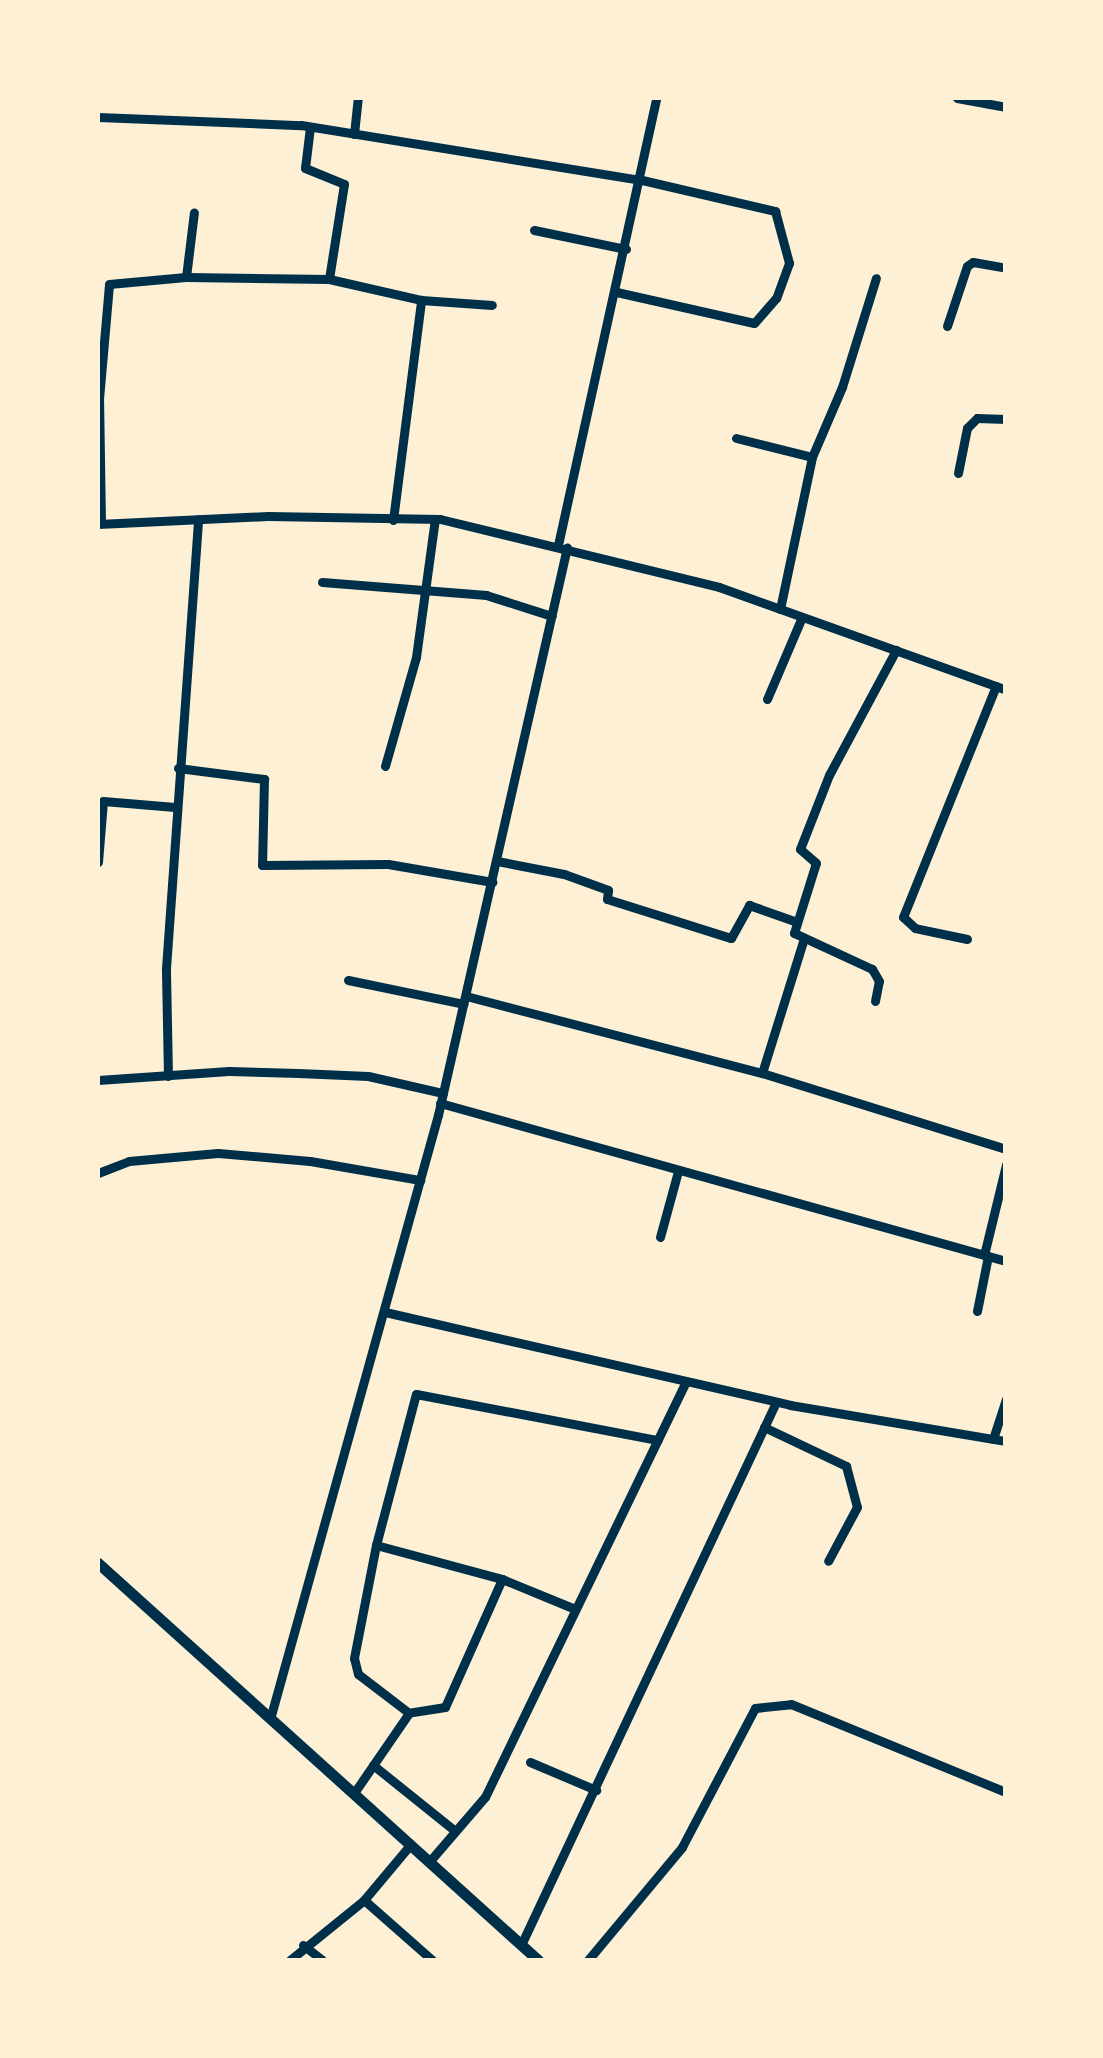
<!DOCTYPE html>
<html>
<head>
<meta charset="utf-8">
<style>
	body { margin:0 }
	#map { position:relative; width:1103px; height:2058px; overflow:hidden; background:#fdf0d5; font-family:"Public Sans",sans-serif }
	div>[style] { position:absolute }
	.minor>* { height:9px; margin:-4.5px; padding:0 4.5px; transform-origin:4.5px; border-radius:4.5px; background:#003049 }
	.tertiary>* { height:11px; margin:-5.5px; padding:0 5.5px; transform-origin:5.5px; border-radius:5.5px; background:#003049 }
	span { translate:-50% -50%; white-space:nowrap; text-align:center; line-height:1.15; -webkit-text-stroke:10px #fdf0d5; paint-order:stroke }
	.frame { position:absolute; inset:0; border:100px solid #fdf0d5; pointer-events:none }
</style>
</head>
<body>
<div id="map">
	<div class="minor">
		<div style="left:957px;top:98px;width:50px;rotate:10.4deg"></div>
		<div style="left:98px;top:117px;width:203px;rotate:2.3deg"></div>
		<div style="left:301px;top:125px;width:345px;rotate:9.2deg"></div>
		<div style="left:642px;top:180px;width:137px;rotate:13.1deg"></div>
		<div style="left:775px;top:211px;width:54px;rotate:74.9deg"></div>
		<div style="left:789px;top:263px;width:37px;rotate:110deg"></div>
		<div style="left:776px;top:298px;width:33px;rotate:131deg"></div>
		<div style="left:754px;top:323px;width:141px;rotate:-167.3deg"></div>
		<div style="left:310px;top:127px;width:41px;rotate:97deg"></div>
		<div style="left:305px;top:168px;width:42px;rotate:22.3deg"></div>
		<div style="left:344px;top:184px;width:96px;rotate:99deg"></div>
		<div style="left:354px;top:134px;width:36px;rotate:-84deg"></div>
		<div style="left:534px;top:230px;width:94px;rotate:11.7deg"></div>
		<div style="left:186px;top:277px;width:65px;rotate:-83deg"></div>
		<div style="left:947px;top:326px;width:63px;rotate:-71.6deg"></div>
		<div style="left:967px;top:266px;width:7px;rotate:-34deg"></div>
		<div style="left:973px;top:262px;width:34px;rotate:10deg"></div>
		<div style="left:736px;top:438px;width:78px;rotate:14deg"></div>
		<div style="left:958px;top:473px;width:46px;rotate:-78.7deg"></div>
		<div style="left:967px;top:428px;width:14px;rotate:-45deg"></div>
		<div style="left:977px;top:418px;width:29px;rotate:2deg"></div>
		<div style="left:393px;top:520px;width:222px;rotate:-82.7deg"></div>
		<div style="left:101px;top:523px;width:124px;rotate:-90.9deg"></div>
		<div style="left:99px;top:399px;width:115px;rotate:-85deg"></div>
		<div style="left:109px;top:284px;width:77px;rotate:-5.2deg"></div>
		<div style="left:186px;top:277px;width:143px;rotate:0.8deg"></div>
		<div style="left:329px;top:279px;width:94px;rotate:12.9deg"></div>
		<div style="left:421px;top:300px;width:71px;rotate:4deg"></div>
		<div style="left:98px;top:524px;width:170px;rotate:-2.7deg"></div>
		<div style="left:268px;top:516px;width:172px;rotate:1deg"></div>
		<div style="left:440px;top:519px;width:287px;rotate:13.7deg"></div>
		<div style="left:719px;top:587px;width:305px;rotate:19.7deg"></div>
		<div style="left:558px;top:545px;width:458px;rotate:-77.6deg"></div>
		<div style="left:322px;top:582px;width:165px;rotate:4.5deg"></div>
		<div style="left:486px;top:595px;width:69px;rotate:17.7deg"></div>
		<div style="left:780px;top:609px;width:155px;rotate:-78.1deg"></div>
		<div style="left:812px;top:457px;width:76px;rotate:-66.8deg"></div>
		<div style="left:842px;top:387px;width:114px;rotate:-72.7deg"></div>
		<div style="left:767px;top:699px;width:89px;rotate:-66.9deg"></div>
		<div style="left:385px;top:766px;width:113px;rotate:-74.1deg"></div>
		<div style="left:416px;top:657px;width:139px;rotate:-82.2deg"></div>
		<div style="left:178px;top:768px;width:87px;rotate:7.3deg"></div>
		<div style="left:264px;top:779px;width:86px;rotate:91.3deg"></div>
		<div style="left:262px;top:865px;width:126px;rotate:-0.5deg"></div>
		<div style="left:388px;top:864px;width:106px;rotate:9.8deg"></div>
		<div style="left:497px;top:861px;width:68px;rotate:11deg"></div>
		<div style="left:564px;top:874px;width:47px;rotate:20deg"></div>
		<div style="left:608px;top:890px;width:9px;rotate:96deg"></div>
		<div style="left:607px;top:899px;width:130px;rotate:17.5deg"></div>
		<div style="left:731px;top:938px;width:38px;rotate:-61deg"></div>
		<div style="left:749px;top:905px;width:51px;rotate:19.5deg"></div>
		<div style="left:98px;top:862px;width:61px;rotate:-85.3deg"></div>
		<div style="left:103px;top:801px;width:72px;rotate:4.8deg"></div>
		<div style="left:967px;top:939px;width:53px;rotate:-168.1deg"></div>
		<div style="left:915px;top:928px;width:16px;rotate:-137deg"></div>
		<div style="left:903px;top:917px;width:249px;rotate:-68.1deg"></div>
		<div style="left:348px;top:980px;width:118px;rotate:11.7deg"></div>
		<div style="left:466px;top:996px;width:306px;rotate:14.6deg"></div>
		<div style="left:762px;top:1073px;width:256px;rotate:17.3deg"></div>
		<div style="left:875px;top:1001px;width:20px;rotate:-79deg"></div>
		<div style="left:879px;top:981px;width:14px;rotate:-120deg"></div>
		<div style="left:872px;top:969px;width:86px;rotate:-155.2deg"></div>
		<div style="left:794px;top:933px;width:73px;rotate:-72.6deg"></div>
		<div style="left:816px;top:863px;width:21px;rotate:-139deg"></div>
		<div style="left:800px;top:849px;width:79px;rotate:-68.6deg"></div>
		<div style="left:829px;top:775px;width:142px;rotate:-61.8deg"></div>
		<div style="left:762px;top:1073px;width:141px;rotate:-72.7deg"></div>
		<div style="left:168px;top:1076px;width:108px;rotate:-91.1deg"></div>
		<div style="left:166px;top:968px;width:450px;rotate:-85.9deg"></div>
		<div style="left:98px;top:1080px;width:131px;rotate:-3.9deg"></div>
		<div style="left:229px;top:1071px;width:69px;rotate:1.7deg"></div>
		<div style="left:298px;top:1073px;width:70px;rotate:2.5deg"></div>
		<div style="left:368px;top:1076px;width:77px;rotate:12.8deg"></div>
		<div style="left:440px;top:1103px;width:588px;rotate:15.6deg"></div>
		<div style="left:98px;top:1173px;width:33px;rotate:-21deg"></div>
		<div style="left:129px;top:1161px;width:89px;rotate:-5.1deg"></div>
		<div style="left:218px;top:1153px;width:92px;rotate:5deg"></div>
		<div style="left:310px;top:1161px;width:112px;rotate:9.8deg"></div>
		<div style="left:660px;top:1237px;width:68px;rotate:-74.7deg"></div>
		<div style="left:984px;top:1255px;width:93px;rotate:-76.3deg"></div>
		<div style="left:977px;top:1311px;width:56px;rotate:-78.7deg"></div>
		<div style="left:385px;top:1312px;width:416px;rotate:12.9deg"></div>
		<div style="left:790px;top:1405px;width:219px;rotate:9.5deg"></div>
		<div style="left:764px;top:1427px;width:91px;rotate:25.4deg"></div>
		<div style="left:846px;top:1466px;width:42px;rotate:75deg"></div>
		<div style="left:857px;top:1507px;width:61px;rotate:118.2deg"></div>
		<div style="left:993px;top:1439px;width:42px;rotate:-72deg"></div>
		<div style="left:376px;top:1545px;width:131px;rotate:15.1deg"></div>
		<div style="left:502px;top:1579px;width:79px;rotate:22.3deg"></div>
		<div style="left:502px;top:1579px;width:140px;rotate:114deg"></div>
		<div style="left:445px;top:1707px;width:36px;rotate:171deg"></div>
		<div style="left:409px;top:1713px;width:64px;rotate:-142.6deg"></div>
		<div style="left:358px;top:1674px;width:16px;rotate:-104deg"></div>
		<div style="left:354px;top:1658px;width:115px;rotate:-79deg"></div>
		<div style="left:376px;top:1545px;width:156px;rotate:-75.2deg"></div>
		<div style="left:416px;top:1394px;width:246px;rotate:10.8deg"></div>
		<div style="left:270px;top:1719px;width:627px;rotate:-74.46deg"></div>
		<div style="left:438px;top:1115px;width:582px;rotate:-77.2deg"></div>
		<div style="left:530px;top:1762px;width:72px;rotate:23deg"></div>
		<div style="left:373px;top:1765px;width:105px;rotate:38.8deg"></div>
		<div style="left:354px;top:1793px;width:97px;rotate:-55.5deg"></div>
		<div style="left:429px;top:1862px;width:86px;rotate:-49.3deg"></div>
		<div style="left:485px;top:1797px;width:461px;rotate:-64.2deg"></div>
		<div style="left:364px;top:1900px;width:91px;rotate:41.4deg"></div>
		<div style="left:303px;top:1945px;width:24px;rotate:38deg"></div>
		<div style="left:521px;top:1945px;width:600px;rotate:-64.84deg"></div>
		<div style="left:290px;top:1960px;width:95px;rotate:-39deg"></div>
		<div style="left:364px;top:1900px;width:72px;rotate:-50.1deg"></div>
		<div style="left:588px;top:1960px;width:147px;rotate:-50.2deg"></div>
		<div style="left:682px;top:1847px;width:157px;rotate:-62.3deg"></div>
		<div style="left:755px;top:1708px;width:36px;rotate:-6deg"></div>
		<div style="left:791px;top:1704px;width:232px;rotate:22.3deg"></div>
	</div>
	<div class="tertiary">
		<div style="left:98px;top:1563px;width:593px;rotate:42.06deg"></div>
	</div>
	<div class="frame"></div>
</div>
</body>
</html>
